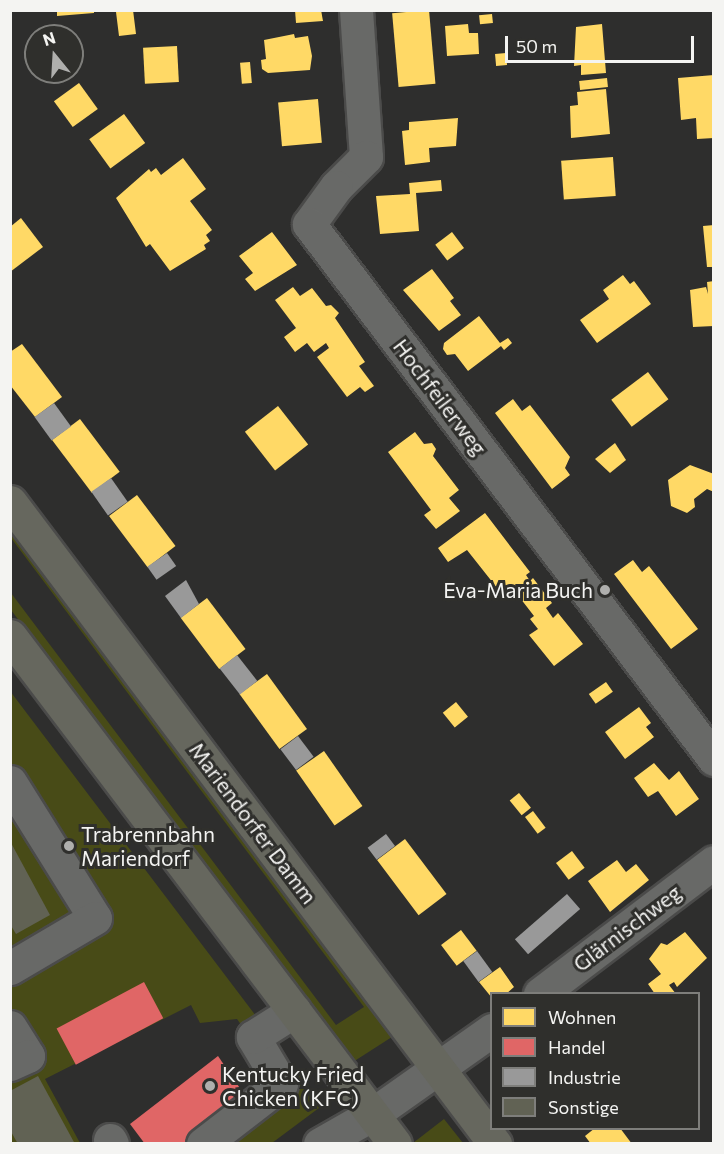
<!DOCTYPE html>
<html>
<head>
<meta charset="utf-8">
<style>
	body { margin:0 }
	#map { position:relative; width:724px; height:1154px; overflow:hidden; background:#2e2e2d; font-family:Commissioner,sans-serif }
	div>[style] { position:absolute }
	.green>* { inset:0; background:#484b17 }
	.homes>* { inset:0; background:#ffd966; transform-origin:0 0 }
	.shops>* { inset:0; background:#e06666; transform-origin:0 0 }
	.industry>* { inset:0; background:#999; transform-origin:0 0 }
	.building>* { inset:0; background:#616254 }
	.roads { filter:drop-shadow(2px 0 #4b4b4a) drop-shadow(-2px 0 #4b4b4a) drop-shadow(0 2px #4b4b4a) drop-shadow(0 -2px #4b4b4a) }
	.minor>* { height:33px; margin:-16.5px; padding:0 16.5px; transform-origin:16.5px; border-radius:16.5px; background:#686967 }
	.major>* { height:33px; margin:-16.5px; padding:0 16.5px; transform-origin:16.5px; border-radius:16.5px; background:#66675e }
	.dots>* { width:16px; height:16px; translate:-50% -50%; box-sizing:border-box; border:3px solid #2f2f2c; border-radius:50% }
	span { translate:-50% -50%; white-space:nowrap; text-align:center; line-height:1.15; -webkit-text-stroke:6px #2f2f2c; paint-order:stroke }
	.street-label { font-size:21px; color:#f4f4f2 }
	.poi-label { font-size:21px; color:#f4f4f2 }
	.right { translate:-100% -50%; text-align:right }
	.left { translate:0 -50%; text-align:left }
	.frame { position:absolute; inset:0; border:12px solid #f4f4f2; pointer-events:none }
	.legend { position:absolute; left:490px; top:992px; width:210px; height:138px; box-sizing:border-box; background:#2f2f2c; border:2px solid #7e7e7b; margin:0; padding:8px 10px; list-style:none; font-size:18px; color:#f4f4f2 }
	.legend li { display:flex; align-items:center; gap:12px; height:30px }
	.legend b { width:30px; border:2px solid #7e7e7b }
	.north { position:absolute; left:24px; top:24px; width:60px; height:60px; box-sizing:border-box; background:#2f2f2c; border:2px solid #7e7e7b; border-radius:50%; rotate:342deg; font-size:16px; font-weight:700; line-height:24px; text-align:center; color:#f4f4f2 }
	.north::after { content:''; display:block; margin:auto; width:21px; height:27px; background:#afafad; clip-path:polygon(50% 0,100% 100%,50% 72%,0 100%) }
	.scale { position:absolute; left:505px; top:36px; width:189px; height:27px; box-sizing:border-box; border:3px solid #f4f4f2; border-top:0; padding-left:8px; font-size:18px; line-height:21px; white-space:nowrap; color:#f4f4f2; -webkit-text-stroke:4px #2f2f2c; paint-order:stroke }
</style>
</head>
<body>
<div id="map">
	<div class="green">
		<div style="clip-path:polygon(11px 525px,395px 1035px,353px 1062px,11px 610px,11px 593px,336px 1025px,364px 1007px,11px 538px)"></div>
		<div style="clip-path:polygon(10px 691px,262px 1024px,242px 1026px,237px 1019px,200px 1023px,191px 1005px,45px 1079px,80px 1143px,11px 1143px)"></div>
		<div style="clip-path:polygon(299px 1073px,323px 1105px,272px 1143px,205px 1144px)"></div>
		<div style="clip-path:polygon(444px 1119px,463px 1143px,413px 1143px)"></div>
	</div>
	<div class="homes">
		<div style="clip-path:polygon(57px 10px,94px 10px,94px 13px,57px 16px)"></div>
		<div style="clip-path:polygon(128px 10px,133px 10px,136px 34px,119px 36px,116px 12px)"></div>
		<div style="clip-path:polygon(295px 10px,321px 10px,323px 21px,296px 23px)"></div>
		<div style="left:429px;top:10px;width:74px;height:37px;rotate:85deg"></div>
		<div style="left:492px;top:14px;width:9px;height:13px;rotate:84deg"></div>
		<div style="clip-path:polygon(468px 24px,469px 33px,478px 33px,479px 54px,447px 56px,445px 26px)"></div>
		<div style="clip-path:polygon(602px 24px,606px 73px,581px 75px,581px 65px,574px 66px,576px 27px)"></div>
		<div style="clip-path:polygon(294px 34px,295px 38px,308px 36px,312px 56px,310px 70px,268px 73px,262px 69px,261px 60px,266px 59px,264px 40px)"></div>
		<div style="left:177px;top:46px;width:36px;height:34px;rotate:87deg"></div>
		<div style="left:506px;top:53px;width:12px;height:11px;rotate:85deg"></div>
		<div style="left:250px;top:62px;width:21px;height:10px;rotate:85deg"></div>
		<div style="clip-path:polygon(714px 75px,714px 138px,697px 139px,696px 118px,681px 120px,678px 78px)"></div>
		<div style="left:607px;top:78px;width:9px;height:28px;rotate:84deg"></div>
		<div style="left:79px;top:83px;width:32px;height:31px;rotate:54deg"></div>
		<div style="clip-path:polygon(606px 89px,610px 134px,571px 138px,570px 106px,578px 105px,577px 92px)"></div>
		<div style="left:318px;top:99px;width:44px;height:40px;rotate:85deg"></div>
		<div style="left:124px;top:114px;width:36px;height:43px;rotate:54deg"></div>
		<div style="clip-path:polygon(458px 118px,456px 146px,429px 148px,430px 162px,405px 165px,402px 131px,409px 130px,409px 122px)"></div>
		<div style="left:613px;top:157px;width:39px;height:52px;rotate:86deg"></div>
		<div style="clip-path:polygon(183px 158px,206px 189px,190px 201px,212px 230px,206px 235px,210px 241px,204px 245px,206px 249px,170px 271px,150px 244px,146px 247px,116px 198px,149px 169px,151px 172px,156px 168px,161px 175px)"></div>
		<div style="clip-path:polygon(441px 180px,442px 191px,416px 193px,419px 231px,380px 234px,376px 196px,410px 194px,409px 183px)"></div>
		<div style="clip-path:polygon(21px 218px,43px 247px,10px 272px,10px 227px)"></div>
		<div style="clip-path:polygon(714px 225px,714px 267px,707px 267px,703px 226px)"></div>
		<div style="clip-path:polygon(272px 232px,297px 265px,255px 291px,245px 279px,253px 273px,239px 256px)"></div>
		<div style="left:452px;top:232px;width:20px;height:21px;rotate:53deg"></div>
		<div style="clip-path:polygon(432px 269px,454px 298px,450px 301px,461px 315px,439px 331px,403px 290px)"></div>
		<div style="clip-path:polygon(623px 275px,630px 284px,634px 281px,651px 304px,597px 343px,580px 320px,609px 299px,603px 290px)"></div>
		<div style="clip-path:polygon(714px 281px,714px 326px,693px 327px,690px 290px,706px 287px,708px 294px,707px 282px)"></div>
		<div style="clip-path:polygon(293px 287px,300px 296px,312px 288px,326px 306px,331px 305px,339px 313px,335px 318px,365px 362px,359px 366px,374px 386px,365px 392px,360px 387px,347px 397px,317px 357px,329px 348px,326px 343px,314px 352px,307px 343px,295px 352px,284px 337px,296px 328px,275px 300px)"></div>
		<div style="clip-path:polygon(479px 316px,500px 343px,508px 338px,512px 343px,504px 350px,501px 346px,468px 371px,455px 354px,447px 355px,443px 349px,444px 343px)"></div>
		<div style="clip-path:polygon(22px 344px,62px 397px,35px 417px,10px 385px,10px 352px)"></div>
		<div style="left:648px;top:372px;width:34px;height:46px;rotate:53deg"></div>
		<div style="clip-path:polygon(513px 399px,522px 411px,530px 405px,570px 457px,565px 468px,570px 475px,552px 489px,495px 413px)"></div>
		<div style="left:278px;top:406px;width:49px;height:42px;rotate:52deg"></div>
		<div style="left:80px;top:419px;width:66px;height:35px;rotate:53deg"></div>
		<div style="clip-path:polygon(415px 432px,424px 444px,432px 443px,436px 449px,433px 456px,459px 490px,449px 498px,460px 511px,436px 529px,424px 515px,431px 510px,388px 452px)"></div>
		<div style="clip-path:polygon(615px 443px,626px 460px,610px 473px,595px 459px)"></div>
		<div style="clip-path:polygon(690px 465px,714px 474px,714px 492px,707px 489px,694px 499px,695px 507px,687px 513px,671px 506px,668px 480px)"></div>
		<div style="left:137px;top:495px;width:64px;height:35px;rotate:53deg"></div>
		<div style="clip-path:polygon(485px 513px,530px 572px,526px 575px,530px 581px,533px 578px,552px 603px,546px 608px,553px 618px,558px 613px,583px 644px,554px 666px,529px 635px,538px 629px,530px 619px,534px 616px,517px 594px,514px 596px,508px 588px,501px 593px,467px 550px,448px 562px,438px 548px)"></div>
		<div style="clip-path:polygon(633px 560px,642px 572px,649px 566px,698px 629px,671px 649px,614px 574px)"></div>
		<div style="left:207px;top:598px;width:64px;height:33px;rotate:53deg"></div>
		<div style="left:267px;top:674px;width:68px;height:34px;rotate:54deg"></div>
		<div style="left:606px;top:682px;width:12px;height:21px;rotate:55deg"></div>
		<div style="left:456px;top:702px;width:19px;height:17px;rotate:51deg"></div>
		<div style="clip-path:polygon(639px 707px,651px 723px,646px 727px,654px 737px,625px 759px,605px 732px)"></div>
		<div style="left:324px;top:751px;width:67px;height:34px;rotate:55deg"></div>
		<div style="clip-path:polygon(654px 763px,669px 780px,679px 771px,699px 799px,676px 816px,658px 791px,648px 797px,634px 778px)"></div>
		<div style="left:519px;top:793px;width:19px;height:12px;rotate:51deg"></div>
		<div style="left:533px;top:811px;width:21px;height:10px;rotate:53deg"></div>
		<div style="left:405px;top:839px;width:69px;height:35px;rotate:53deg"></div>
		<div style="left:572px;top:851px;width:21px;height:20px;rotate:53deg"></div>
		<div style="clip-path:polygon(617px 860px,626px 872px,636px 864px,649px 880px,610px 912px,588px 881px)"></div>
		<div style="left:461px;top:930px;width:26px;height:25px;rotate:53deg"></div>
		<div style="clip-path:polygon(685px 932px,707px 958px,677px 987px,674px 982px,669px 985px,676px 994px,655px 994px,648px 984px,661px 974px,649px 959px,661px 943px,667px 945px)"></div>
		<div style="clip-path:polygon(500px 967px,514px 987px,506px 994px,492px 994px,492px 998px,479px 982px)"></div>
		<div style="clip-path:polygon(595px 1128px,620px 1128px,632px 1144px,591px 1144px,585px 1136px)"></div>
	</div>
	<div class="shops">
		<div style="left:144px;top:982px;width:41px;height:99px;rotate:62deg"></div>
		<div style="clip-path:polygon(218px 1056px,250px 1103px,195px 1144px,145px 1144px,130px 1124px)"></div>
	</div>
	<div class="industry">
		<div style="left:54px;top:403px;width:29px;height:24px;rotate:54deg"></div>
		<div style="left:111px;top:478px;width:29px;height:24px;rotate:55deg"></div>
		<div style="left:167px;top:553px;width:16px;height:24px;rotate:55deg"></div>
		<div style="clip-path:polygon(186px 580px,199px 604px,181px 618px,165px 596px)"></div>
		<div style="left:237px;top:655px;width:33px;height:22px;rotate:52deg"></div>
		<div style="left:298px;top:736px;width:26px;height:22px;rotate:53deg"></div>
		<div style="left:386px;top:834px;width:15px;height:23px;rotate:53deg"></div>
		<div style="left:567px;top:894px;width:20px;height:69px;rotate:49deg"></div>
		<div style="left:477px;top:951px;width:26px;height:17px;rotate:54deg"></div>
	</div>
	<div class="building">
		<div style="clip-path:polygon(10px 841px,50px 915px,16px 934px,10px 924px)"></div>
		<div style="clip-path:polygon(38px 1076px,75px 1144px,18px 1144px,10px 1130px,10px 1091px)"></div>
	</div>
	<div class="roads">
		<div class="minor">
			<div style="left:356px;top:10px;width:147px;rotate:86.1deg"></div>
			<div style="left:366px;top:157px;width:42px;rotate:135deg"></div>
			<div style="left:336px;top:187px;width:46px;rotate:126.1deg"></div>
			<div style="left:309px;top:224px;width:671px;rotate:52.87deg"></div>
			<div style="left:10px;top:782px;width:160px;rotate:58deg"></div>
			<div style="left:95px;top:918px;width:99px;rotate:149.5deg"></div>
			<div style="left:540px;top:994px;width:218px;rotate:-37.2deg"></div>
			<div style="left:10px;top:1027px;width:34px;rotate:58deg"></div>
			<div style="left:28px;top:1056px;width:20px;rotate:156deg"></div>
			<div style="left:110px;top:1140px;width:4px;rotate:63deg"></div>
			<div style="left:203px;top:1144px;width:98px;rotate:-37.6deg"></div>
			<div style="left:281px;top:1084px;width:55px;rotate:-120.8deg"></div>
			<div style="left:253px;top:1037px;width:49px;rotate:-32.4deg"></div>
			<div style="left:320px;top:1144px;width:61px;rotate:-29.5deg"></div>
			<div style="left:373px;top:1114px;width:146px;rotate:-35.2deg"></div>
		</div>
		<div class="major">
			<div style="left:10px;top:502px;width:805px;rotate:52.93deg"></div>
			<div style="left:10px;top:636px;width:637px;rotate:52.84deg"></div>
		</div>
	</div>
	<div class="dots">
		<div style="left:605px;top:590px;background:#afafad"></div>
		<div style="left:69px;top:846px;background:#afafad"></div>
		<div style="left:210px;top:1086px;background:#afafad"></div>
	</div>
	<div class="street-label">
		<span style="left:440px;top:397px;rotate:53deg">Hochfeilerweg</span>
		<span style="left:253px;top:823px;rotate:53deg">Mariendorfer Damm</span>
		<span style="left:627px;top:928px;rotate:-37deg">Glärnischweg</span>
	</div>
	<div class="poi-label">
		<span class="right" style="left:593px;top:590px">Eva-Maria Buch</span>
		<span class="left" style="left:81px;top:846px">Trabrennbahn<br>Mariendorf</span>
		<span class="left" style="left:222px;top:1086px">Kentucky Fried<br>Chicken (KFC)</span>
	</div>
	<div class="frame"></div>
	<ul class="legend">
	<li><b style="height:16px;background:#ffd966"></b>Wohnen</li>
	<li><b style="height:16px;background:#e06666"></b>Handel</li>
	<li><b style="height:16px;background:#999"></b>Industrie</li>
	<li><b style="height:16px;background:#616254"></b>Sonstige</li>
	</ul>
	<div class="north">N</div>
	<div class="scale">50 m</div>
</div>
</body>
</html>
